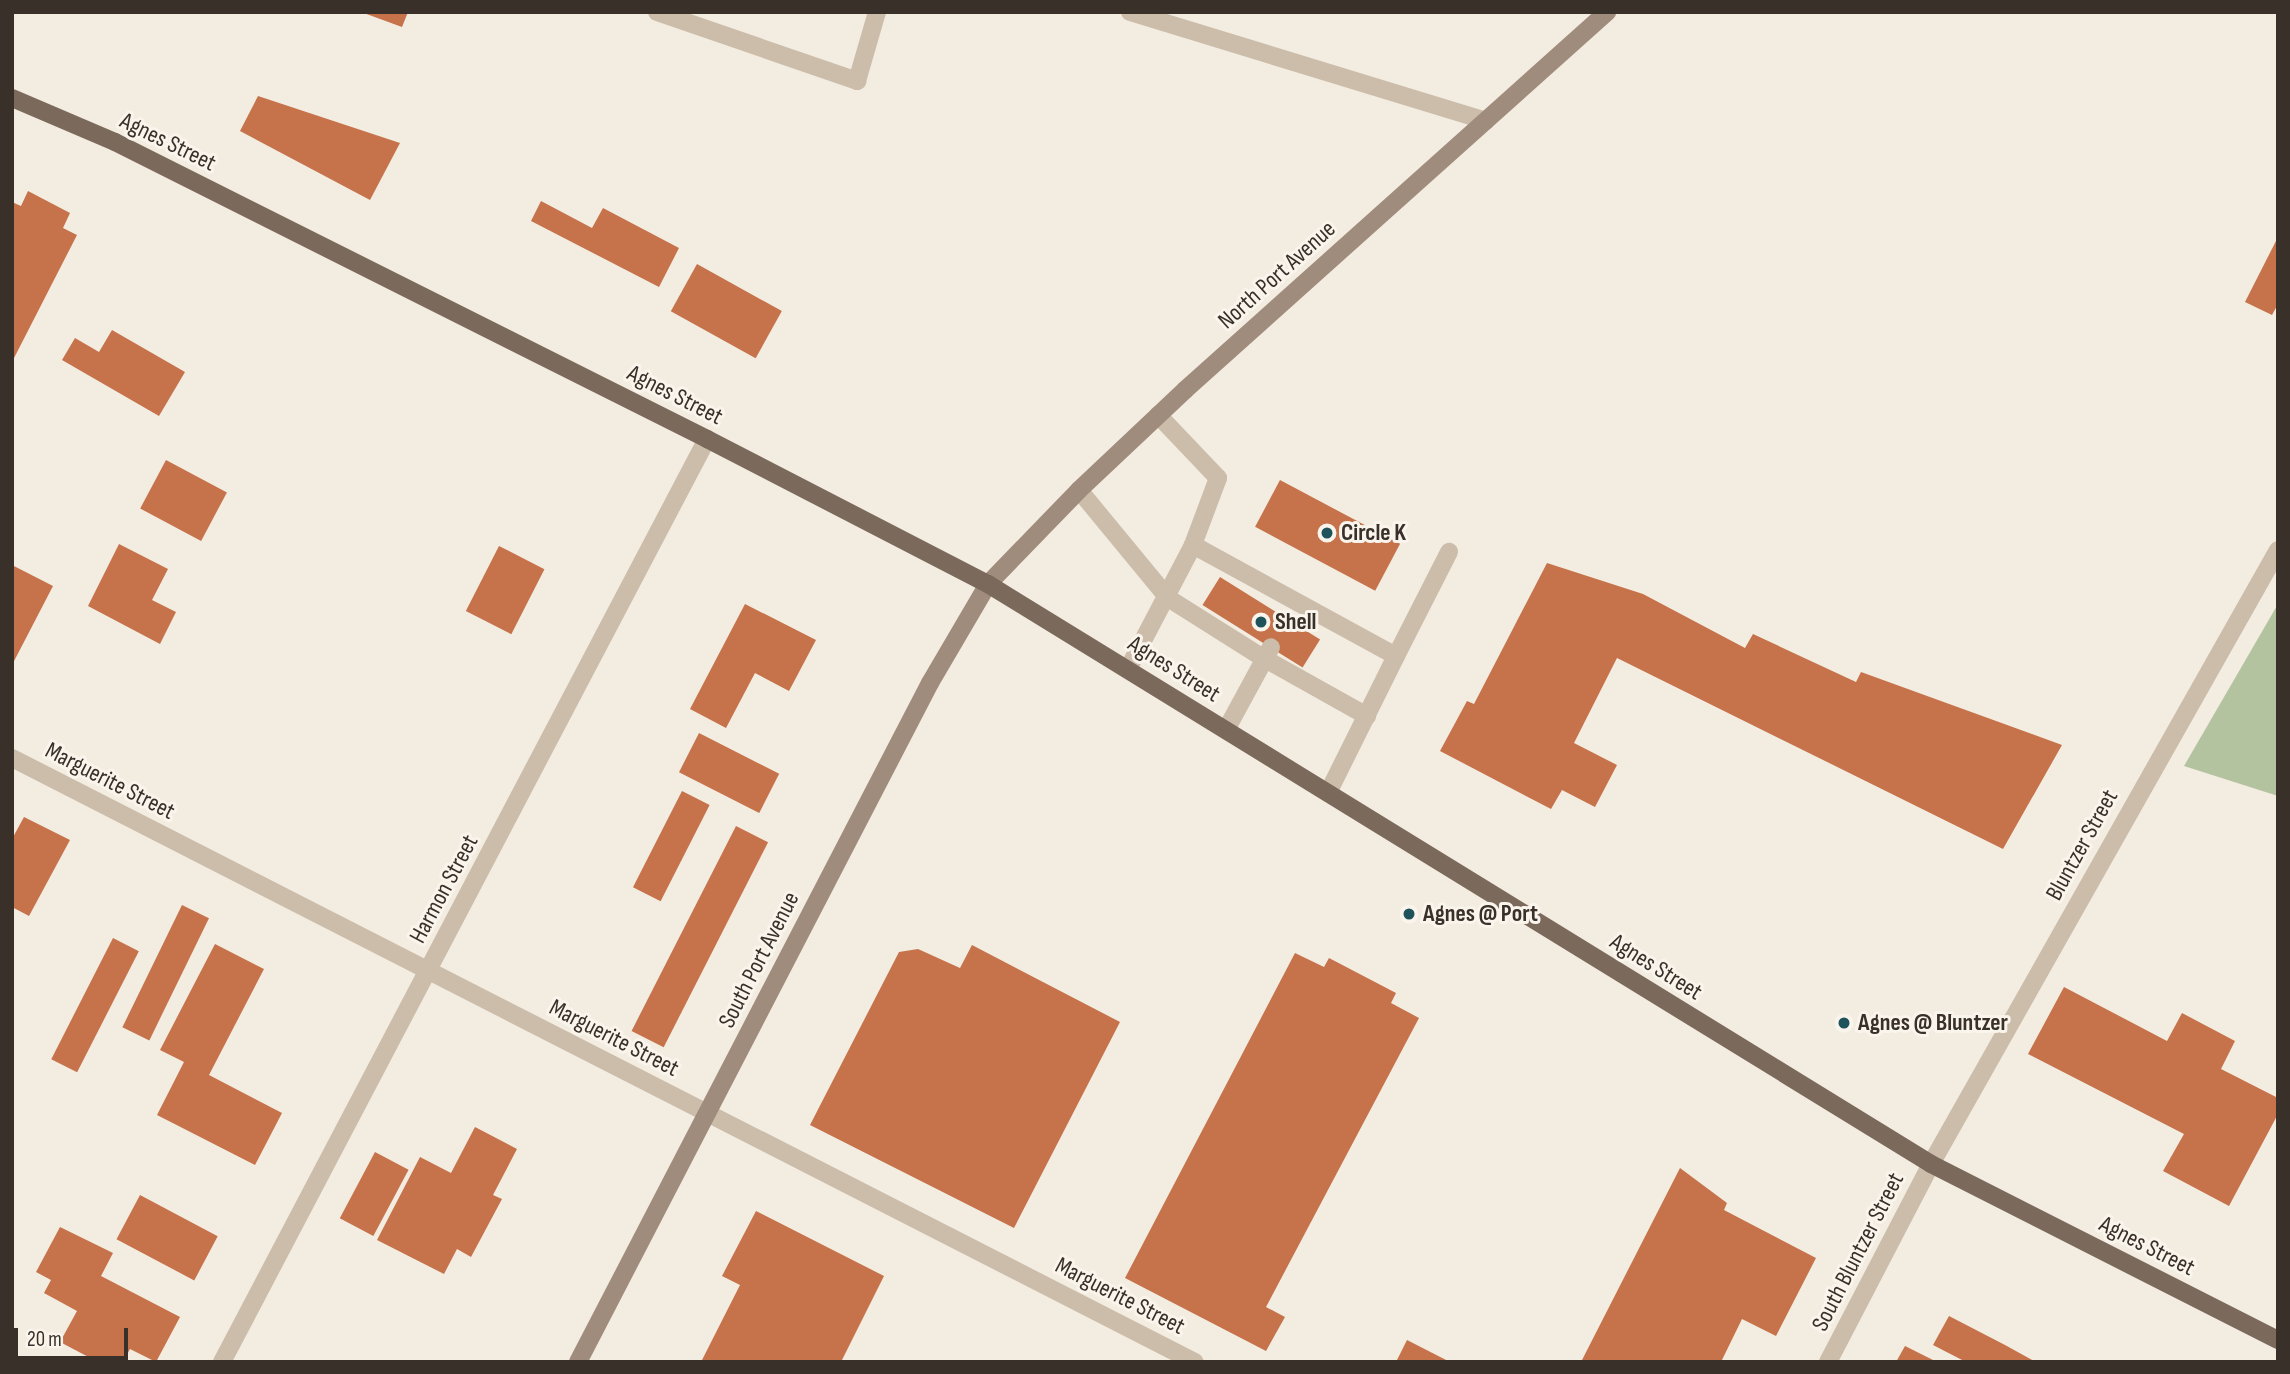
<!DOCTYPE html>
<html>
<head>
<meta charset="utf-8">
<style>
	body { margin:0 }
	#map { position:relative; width:2290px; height:1374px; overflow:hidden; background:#f3ece0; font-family:"Sofia Sans Condensed",sans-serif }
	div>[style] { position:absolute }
	.green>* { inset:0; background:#b4c39f }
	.building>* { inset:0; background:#c6724b; transform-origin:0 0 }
	.lane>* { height:18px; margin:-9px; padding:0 9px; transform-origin:9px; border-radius:9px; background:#ccbdab }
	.street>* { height:18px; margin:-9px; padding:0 9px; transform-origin:9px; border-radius:9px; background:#ccbdab }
	.secondary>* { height:18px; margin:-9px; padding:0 9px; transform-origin:9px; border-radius:9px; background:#a08c7c }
	.primary>* { height:18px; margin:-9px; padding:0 9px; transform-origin:9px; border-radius:9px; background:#7b695b }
	.dots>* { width:19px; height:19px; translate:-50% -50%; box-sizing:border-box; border:4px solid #faf5ec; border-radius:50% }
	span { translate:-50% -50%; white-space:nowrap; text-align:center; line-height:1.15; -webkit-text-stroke:6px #faf5ec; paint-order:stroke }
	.street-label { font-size:24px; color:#3a302a }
	.poi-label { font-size:24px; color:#3a302a; font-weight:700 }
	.left { translate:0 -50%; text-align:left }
	.frame { position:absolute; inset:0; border:14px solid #3a302a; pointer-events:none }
	.scale { position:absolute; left:14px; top:1328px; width:114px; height:32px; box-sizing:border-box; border:4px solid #3a302a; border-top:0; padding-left:9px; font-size:21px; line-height:24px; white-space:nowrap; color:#3a302a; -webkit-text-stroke:5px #faf5ec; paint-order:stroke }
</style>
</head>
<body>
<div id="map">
	<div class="green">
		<div style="clip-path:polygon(2278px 604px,2278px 796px,2184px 766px)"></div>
	</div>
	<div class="building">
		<div style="clip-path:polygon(361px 12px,408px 12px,402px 27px)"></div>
		<div style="clip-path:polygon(258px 96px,400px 143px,370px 200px,240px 131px)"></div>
		<div style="clip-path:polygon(28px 191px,70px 213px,63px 228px,77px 235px,12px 362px,12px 202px,21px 206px)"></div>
		<div style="clip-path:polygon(541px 201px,592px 228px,603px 208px,679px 248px,659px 287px,531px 221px)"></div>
		<div style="clip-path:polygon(2278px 237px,2278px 304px,2272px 315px,2245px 302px)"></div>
		<div style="left:697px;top:264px;width:97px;height:54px;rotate:29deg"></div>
		<div style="clip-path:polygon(112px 330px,185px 372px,159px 416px,62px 360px,75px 338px,99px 352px)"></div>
		<div style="left:166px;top:460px;width:69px;height:55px;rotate:28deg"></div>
		<div style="left:1280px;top:480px;width:136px;height:53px;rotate:28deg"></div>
		<div style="clip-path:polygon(119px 544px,168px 569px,152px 600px,176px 612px,160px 644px,88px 606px)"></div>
		<div style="left:499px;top:546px;width:51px;height:73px;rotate:27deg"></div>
		<div style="clip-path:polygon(1547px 563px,1643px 594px,1745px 648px,1753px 634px,1856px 682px,1861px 672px,2062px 745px,2003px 849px,1617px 658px,1574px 743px,1617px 765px,1595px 807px,1562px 790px,1551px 809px,1440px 751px,1467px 701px,1474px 704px)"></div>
		<div style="clip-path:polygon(12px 565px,53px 586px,12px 665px)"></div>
		<div style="left:1220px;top:577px;width:118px;height:33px;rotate:32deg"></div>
		<div style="clip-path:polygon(745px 604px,816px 640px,789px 691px,755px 673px,726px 728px,690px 709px)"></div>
		<div style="left:699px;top:733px;width:90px;height:44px;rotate:27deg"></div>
		<div style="left:682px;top:791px;width:31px;height:108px;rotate:27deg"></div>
		<div style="clip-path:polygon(24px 817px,70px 840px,29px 916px,12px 907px,12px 839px)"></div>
		<div style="left:736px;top:826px;width:36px;height:230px;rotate:27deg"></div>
		<div style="left:182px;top:905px;width:30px;height:136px;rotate:26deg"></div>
		<div style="left:113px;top:938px;width:29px;height:136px;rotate:27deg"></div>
		<div style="clip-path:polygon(215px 944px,264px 969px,209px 1075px,282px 1113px,255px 1165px,157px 1115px,184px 1062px,160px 1050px)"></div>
		<div style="clip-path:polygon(972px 945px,1120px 1022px,1014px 1228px,810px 1125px,899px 952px,918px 949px,960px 968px)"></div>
		<div style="clip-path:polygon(1295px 953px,1324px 967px,1329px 958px,1396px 993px,1391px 1003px,1419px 1018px,1266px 1307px,1285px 1317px,1266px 1351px,1125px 1278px)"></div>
		<div style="clip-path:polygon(2064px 987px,2167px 1041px,2182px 1013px,2235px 1041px,2221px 1069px,2278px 1098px,2278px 1114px,2229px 1206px,2163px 1171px,2184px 1134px,2028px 1054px)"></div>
		<div style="clip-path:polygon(475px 1127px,517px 1149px,493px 1195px,502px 1199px,471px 1257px,457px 1249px,444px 1274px,377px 1240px,420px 1157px,451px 1173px)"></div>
		<div style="left:375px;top:1152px;width:38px;height:75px;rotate:28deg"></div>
		<div style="clip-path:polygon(1680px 1168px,1727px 1203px,1724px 1210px,1816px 1258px,1776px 1336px,1742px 1319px,1721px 1362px,1581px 1362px)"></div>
		<div style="left:140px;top:1195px;width:88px;height:50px;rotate:28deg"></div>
		<div style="clip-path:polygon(756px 1211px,884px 1276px,841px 1362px,701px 1362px,740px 1285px,722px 1276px)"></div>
		<div style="clip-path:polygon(60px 1227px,113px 1253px,101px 1276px,180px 1317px,156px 1362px,130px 1349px,123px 1362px,98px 1362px,60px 1342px,77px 1311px,44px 1293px,51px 1280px,36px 1272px)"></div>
		<div style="clip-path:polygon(1949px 1316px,2005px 1345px,2036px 1362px,1966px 1362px,1933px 1345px)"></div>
		<div style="clip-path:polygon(1407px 1340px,1450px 1362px,1396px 1362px)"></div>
		<div style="clip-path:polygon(1905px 1346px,1937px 1362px,1896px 1362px)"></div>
	</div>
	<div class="lane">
		<div style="left:657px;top:12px;width:212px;rotate:19deg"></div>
		<div style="left:857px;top:81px;width:72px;rotate:-73.8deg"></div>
		<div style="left:1130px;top:12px;width:372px;rotate:17deg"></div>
		<div style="left:1158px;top:415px;width:87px;rotate:46.4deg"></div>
		<div style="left:1218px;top:478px;width:72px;rotate:110.5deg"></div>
		<div style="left:1079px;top:490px;width:140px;rotate:50.5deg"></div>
		<div style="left:1168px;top:598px;width:115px;rotate:32.2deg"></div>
		<div style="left:1265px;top:659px;width:117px;rotate:29.2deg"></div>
		<div style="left:1396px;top:656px;width:117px;rotate:-63deg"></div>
		<div style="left:1128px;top:669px;width:140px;rotate:-62.3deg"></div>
		<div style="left:1193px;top:545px;width:231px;rotate:28.7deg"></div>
		<div style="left:1396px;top:656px;width:153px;rotate:116.4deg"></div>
		<div style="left:1226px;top:730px;width:94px;rotate:-61.5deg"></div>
	</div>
	<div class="street">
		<div style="left:12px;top:758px;width:1328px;rotate:27.05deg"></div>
		<div style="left:222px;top:1362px;width:1043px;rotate:-62.28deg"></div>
		<div style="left:1828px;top:1362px;width:223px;rotate:-62.5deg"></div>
		<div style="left:1931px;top:1164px;width:705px;rotate:-60.53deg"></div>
	</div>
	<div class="secondary">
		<div style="left:578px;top:1362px;width:765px;rotate:-62.6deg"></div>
		<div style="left:930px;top:683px;width:115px;rotate:-59.6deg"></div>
		<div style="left:988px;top:584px;width:131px;rotate:-45.9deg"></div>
		<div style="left:1079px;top:490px;width:146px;rotate:-43.3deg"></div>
		<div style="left:1185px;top:390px;width:567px;rotate:-41.85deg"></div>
	</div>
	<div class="primary">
		<div style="left:12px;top:98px;width:112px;rotate:23.1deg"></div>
		<div style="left:115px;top:142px;width:662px;rotate:26.64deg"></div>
		<div style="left:707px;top:439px;width:316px;rotate:27.3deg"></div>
		<div style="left:988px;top:584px;width:1107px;rotate:31.59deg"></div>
		<div style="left:1931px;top:1164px;width:389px;rotate:26.9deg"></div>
	</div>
	<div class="dots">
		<div style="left:1327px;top:533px;background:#1f535c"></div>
		<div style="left:1261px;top:622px;background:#1f535c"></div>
		<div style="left:1409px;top:914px;background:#1f535c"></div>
		<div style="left:1844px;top:1023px;background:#1f535c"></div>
	</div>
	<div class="street-label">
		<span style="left:168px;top:142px;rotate:26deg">Agnes Street</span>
		<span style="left:1277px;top:275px;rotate:-42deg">North Port Avenue</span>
		<span style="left:675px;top:395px;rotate:27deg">Agnes Street</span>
		<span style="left:1174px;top:669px;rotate:32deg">Agnes Street</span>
		<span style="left:110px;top:781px;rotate:27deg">Marguerite Street</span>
		<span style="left:2082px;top:845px;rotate:-61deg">Bluntzer Street</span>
		<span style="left:444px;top:889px;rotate:-62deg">Harmon Street</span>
		<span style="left:759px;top:960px;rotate:-63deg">South Port Avenue</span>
		<span style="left:1656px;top:967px;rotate:32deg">Agnes Street</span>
		<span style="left:614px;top:1038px;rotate:27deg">Marguerite Street</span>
		<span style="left:2147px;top:1246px;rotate:27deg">Agnes Street</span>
		<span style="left:1858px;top:1252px;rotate:-63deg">South Bluntzer Street</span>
		<span style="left:1120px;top:1296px;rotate:27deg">Marguerite Street</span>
	</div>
	<div class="poi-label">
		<span class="left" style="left:1341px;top:533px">Circle K</span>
		<span class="left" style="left:1275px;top:622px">Shell</span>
		<span class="left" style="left:1423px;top:914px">Agnes @ Port</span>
		<span class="left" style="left:1858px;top:1023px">Agnes @ Bluntzer</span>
	</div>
	<div class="frame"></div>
	<div class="scale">20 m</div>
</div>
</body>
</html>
